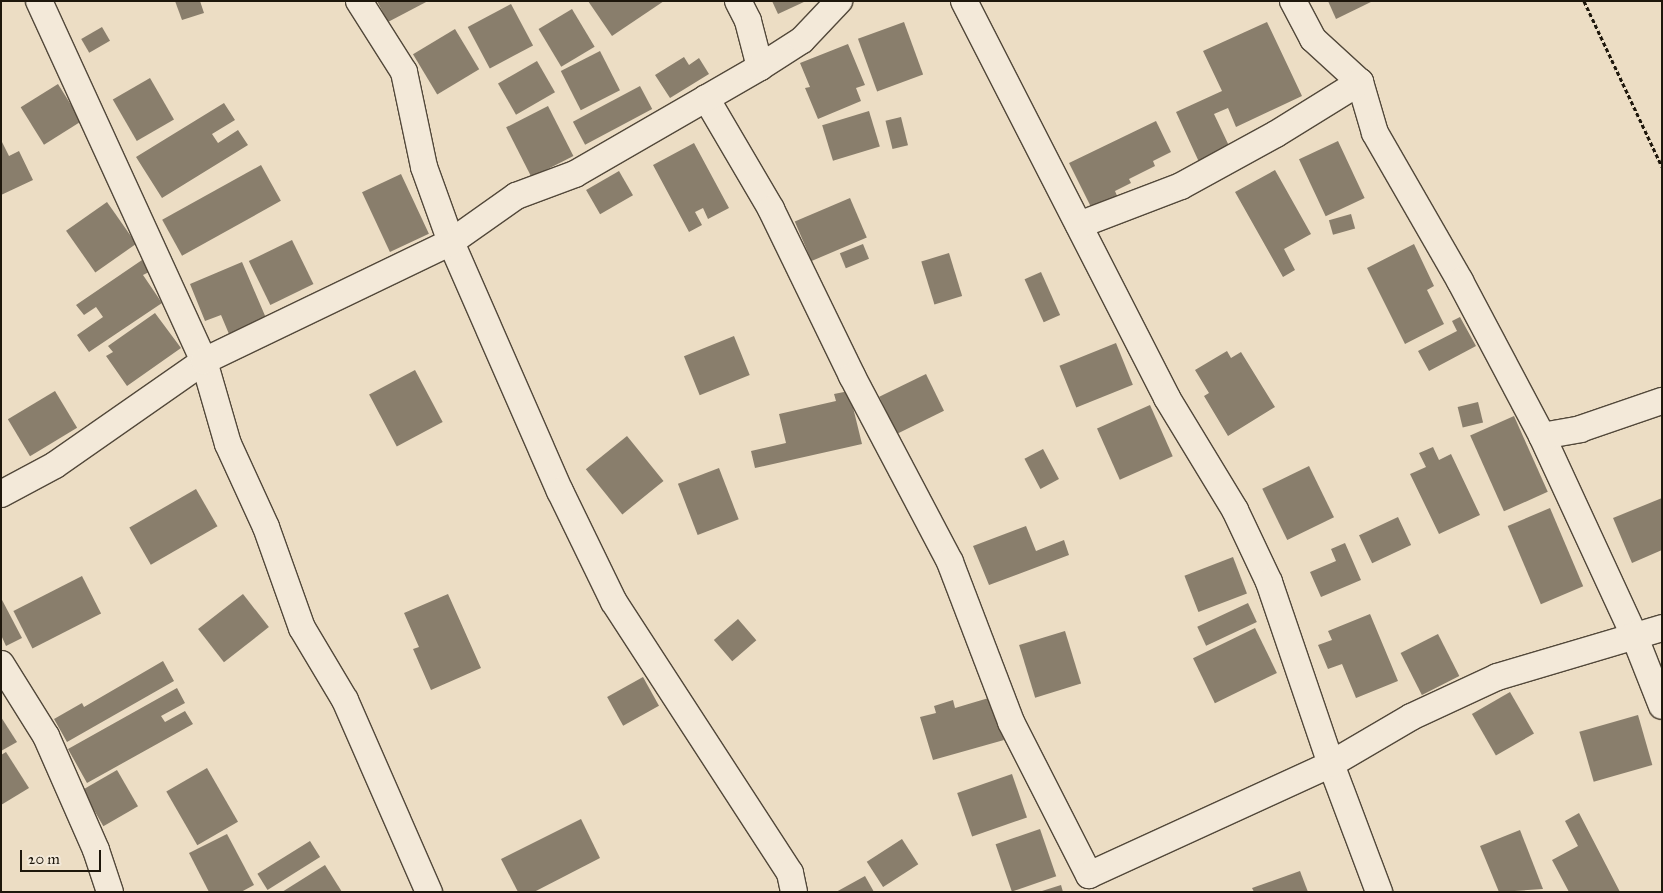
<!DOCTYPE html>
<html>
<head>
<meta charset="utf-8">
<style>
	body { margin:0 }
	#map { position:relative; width:1663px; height:893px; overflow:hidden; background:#ecddc4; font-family:"IM FELL Great Primer",serif }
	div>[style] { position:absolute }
	.building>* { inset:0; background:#897e6c; transform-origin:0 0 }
	.path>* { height:3px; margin-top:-1.5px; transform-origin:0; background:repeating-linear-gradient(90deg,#1e170c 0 4px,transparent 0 6.5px) }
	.roads { filter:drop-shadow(1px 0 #52483a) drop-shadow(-1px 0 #52483a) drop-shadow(0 1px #52483a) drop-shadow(0 -1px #52483a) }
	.minor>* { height:26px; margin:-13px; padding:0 13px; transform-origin:13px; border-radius:13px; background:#f3e9d9 }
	span { translate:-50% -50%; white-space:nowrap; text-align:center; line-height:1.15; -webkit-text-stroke:4px #f3e9d9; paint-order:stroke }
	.frame { position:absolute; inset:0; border:2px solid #1e170c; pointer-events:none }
	.scale { position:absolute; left:20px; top:850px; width:81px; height:22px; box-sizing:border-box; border:2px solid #1e170c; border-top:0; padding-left:6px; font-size:15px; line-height:18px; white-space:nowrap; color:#1e170c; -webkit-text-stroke:4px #f3e9d9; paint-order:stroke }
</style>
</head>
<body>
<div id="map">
	<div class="building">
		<div style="clip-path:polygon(175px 1px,200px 1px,204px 13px,182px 20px)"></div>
		<div style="clip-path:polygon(377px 1px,428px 1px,388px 22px)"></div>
		<div style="clip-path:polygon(588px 1px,664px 1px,612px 36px)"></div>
		<div style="clip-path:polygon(772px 1px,806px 1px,778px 14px)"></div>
		<div style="clip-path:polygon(1328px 1px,1373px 1px,1336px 19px)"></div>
		<div style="left:511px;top:4px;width:47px;height:49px;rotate:62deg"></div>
		<div style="left:572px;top:9px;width:44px;height:39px;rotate:59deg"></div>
		<div style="left:904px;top:22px;width:56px;height:49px;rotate:70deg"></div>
		<div style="clip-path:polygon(1267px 22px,1302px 96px,1236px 127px,1228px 108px,1214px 114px,1230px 148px,1199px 162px,1176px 112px,1222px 91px,1203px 51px)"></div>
		<div style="left:102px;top:27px;width:16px;height:24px;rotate:60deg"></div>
		<div style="left:455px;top:29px;width:47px;height:49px;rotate:59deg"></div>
		<div style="clip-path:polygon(848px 44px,865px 85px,856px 88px,861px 101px,818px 119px,805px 88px,810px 87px,800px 63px)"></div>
		<div style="left:600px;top:51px;width:44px;height:44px;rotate:63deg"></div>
		<div style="clip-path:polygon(684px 57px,689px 65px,699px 58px,709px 74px,670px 98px,655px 75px)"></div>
		<div style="left:537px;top:61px;width:36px;height:45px;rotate:60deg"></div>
		<div style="left:150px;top:78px;width:48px;height:43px;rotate:60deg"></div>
		<div style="left:58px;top:84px;width:44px;height:44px;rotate:58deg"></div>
		<div style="left:640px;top:86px;width:26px;height:76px;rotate:62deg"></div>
		<div style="clip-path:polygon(224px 103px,235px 120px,212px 134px,218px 143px,238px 130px,248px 145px,162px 198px,136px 157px)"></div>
		<div style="left:548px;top:106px;width:56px;height:47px;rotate:63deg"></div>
		<div style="left:869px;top:111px;width:37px;height:49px;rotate:73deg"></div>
		<div style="left:901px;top:117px;width:29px;height:16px;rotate:76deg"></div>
		<div style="clip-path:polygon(1156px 121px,1171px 152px,1153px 161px,1155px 166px,1129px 179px,1131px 183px,1115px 191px,1120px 203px,1095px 215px,1069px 163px)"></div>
		<div style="clip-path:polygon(1px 140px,9px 156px,19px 151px,33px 180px,1px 195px)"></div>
		<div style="left:1338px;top:141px;width:63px;height:43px;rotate:65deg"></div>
		<div style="clip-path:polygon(694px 143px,729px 208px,708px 219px,703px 208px,695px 212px,702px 225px,689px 232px,653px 165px)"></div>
		<div style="left:261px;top:165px;width:41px;height:113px;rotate:61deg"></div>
		<div style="clip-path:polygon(1275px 170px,1311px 234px,1284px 249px,1295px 270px,1283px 277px,1235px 192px)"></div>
		<div style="left:619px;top:171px;width:28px;height:38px;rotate:60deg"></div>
		<div style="left:401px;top:174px;width:66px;height:43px;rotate:65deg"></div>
		<div style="left:850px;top:198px;width:43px;height:60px;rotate:67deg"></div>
		<div style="left:107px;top:202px;width:51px;height:50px;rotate:55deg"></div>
		<div style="left:1351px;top:214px;width:15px;height:23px;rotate:74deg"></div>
		<div style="left:292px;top:240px;width:49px;height:48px;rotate:64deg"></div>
		<div style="left:863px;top:244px;width:16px;height:25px;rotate:68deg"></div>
		<div style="clip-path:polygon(1414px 244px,1434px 286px,1427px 290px,1444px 324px,1405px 344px,1367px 268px)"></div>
		<div style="left:949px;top:253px;width:45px;height:29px;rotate:73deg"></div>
		<div style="clip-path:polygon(142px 260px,149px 272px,143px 275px,162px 303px,89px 352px,77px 335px,103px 317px,96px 307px,84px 315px,76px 305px)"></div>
		<div style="clip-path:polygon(242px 262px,266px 318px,229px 334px,221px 315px,205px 321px,190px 284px)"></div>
		<div style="left:1041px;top:272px;width:47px;height:18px;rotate:66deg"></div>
		<div style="clip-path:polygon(155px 313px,181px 348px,127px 386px,106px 356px,113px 352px,108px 346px)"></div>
		<div style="clip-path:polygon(1460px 317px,1476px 346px,1429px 371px,1418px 351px,1457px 331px,1452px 321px)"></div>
		<div style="left:734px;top:336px;width:42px;height:54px;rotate:68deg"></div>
		<div style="left:1116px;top:343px;width:45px;height:61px;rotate:68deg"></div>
		<div style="clip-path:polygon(1227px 351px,1231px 358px,1241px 352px,1275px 407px,1228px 436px,1204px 396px,1209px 393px,1195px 370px)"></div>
		<div style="left:415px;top:370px;width:59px;height:52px;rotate:62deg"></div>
		<div style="left:926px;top:374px;width:41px;height:52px;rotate:64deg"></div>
		<div style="left:55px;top:391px;width:43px;height:55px;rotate:59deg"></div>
		<div style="clip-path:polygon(849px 391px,862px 444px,755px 468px,751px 451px,786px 443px,779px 414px,836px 401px,834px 394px)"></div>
		<div style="left:1478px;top:402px;width:21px;height:21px;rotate:76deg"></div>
		<div style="left:1150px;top:405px;width:56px;height:58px;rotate:66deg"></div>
		<div style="left:1514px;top:416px;width:83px;height:48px;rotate:66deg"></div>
		<div style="left:627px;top:436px;width:58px;height:53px;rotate:51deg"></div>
		<div style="clip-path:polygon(1433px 447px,1439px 460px,1451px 454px,1480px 515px,1439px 534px,1410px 474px,1426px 467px,1419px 453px)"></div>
		<div style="left:1043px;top:449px;width:34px;height:21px;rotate:62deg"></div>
		<div style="left:1309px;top:466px;width:57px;height:52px;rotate:64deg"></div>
		<div style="left:719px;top:468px;width:55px;height:44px;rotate:69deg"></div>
		<div style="left:196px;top:489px;width:43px;height:77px;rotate:60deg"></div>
		<div style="clip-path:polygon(1662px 498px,1662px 550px,1632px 563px,1613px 518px)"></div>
		<div style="left:1550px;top:508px;width:85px;height:46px;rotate:67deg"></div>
		<div style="left:1398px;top:517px;width:31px;height:43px;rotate:65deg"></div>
		<div style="clip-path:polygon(1026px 526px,1036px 551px,1064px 540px,1069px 555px,989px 585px,973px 546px)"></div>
		<div style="clip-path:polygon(1345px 543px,1361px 580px,1321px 597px,1310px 572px,1336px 561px,1331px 549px)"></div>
		<div style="left:1233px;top:557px;width:39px;height:52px;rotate:69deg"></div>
		<div style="left:82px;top:576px;width:42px;height:77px;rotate:63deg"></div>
		<div style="left:243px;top:594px;width:42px;height:57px;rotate:52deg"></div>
		<div style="clip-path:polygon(448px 594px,481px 668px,431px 690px,413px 649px,419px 647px,404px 613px)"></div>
		<div style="clip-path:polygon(1px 598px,22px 638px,6px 646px,1px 635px)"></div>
		<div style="left:1248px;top:603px;width:21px;height:56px;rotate:65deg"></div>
		<div style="clip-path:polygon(1370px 614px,1398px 681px,1356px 698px,1342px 664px,1328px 669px,1318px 645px,1332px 640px,1328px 631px)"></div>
		<div style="left:738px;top:619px;width:28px;height:32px;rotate:49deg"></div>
		<div style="left:1255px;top:628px;width:50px;height:69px;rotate:64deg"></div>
		<div style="left:1065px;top:631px;width:55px;height:48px;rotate:73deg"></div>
		<div style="left:1438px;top:634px;width:47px;height:42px;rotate:63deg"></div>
		<div style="clip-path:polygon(163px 661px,174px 681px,67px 742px,54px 719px,82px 703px,84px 707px)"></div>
		<div style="left:643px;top:677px;width:33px;height:41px;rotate:61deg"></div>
		<div style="clip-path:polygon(177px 688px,185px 703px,161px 716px,165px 722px,185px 711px,193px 724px,87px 783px,68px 749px)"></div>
		<div style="left:1510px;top:692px;width:48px;height:44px;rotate:60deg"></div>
		<div style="clip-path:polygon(992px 697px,1004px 740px,933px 760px,920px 717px,936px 713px,934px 706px,953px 700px,955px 708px)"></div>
		<div style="left:1638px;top:715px;width:52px;height:61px;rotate:74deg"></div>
		<div style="clip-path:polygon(1px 717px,17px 742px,1px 751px)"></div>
		<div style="clip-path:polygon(6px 752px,29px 788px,1px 805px,1px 755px)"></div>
		<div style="left:207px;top:768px;width:62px;height:47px;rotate:60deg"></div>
		<div style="left:117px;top:770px;width:42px;height:40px;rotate:60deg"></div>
		<div style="left:1012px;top:774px;width:46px;height:58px;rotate:71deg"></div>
		<div style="clip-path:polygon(1579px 813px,1620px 892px,1569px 892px,1552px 860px,1578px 846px,1565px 821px)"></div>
		<div style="clip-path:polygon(581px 819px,600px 858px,534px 892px,518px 892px,501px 859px)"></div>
		<div style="left:1040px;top:829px;width:50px;height:47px;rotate:71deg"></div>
		<div style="clip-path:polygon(1520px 830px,1543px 889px,1499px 892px,1480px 846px)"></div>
		<div style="clip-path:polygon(227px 834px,254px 885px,241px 892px,209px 892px,189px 853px)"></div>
		<div style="left:902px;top:839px;width:30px;height:42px;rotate:57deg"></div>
		<div style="left:310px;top:841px;width:19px;height:62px;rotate:58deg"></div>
		<div style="clip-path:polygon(325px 865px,342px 892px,282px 892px)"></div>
		<div style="clip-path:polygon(1300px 871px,1308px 892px,1254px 892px,1252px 888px)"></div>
		<div style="clip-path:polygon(865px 876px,874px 892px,836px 892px)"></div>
		<div style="clip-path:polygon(1061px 885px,1063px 892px,1042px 892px,1042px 891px)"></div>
	</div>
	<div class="path">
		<div style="left:1584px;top:1px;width:183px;rotate:64.8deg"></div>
	</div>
	<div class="roads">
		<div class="minor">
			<div style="left:39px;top:1px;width:396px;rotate:65.4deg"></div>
			<div style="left:204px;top:361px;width:86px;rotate:73.9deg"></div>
			<div style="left:228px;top:444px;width:91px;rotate:65.4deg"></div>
			<div style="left:266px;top:527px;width:107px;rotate:70.4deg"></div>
			<div style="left:302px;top:628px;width:84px;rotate:59.2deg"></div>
			<div style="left:345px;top:700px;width:210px;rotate:66.4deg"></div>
			<div style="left:359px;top:1px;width:84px;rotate:57.6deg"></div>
			<div style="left:404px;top:72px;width:97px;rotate:78.1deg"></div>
			<div style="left:424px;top:167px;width:80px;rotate:70.2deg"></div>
			<div style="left:451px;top:242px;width:272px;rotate:66.4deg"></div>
			<div style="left:560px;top:491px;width:123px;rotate:64.1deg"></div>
			<div style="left:614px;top:602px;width:323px;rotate:57deg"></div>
			<div style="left:790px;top:873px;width:19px;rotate:78deg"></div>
			<div style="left:738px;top:1px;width:22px;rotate:63deg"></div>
			<div style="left:748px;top:21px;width:48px;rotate:75.4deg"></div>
			<div style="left:964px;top:1px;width:446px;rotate:62.9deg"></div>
			<div style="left:1167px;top:398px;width:131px;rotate:58.7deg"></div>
			<div style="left:1235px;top:510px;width:80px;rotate:64.7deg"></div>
			<div style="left:1269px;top:582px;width:192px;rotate:71.2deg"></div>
			<div style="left:1331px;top:764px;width:137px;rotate:69.4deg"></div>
			<div style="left:1293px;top:1px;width:43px;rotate:62.2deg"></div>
			<div style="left:1313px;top:39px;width:64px;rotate:42.5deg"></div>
			<div style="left:1360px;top:82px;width:53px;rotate:73.6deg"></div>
			<div style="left:1375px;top:133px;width:171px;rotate:60.1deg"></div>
			<div style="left:1460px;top:281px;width:175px;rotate:62.1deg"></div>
			<div style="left:1542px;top:436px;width:219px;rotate:65.2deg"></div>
			<div style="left:1634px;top:635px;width:76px;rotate:68.5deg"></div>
			<div style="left:706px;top:98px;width:129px;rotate:59.6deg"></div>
			<div style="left:771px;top:209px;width:186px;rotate:64.1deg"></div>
			<div style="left:852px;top:376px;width:210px;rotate:62.2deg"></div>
			<div style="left:950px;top:562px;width:171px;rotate:69.1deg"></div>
			<div style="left:1011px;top:722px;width:172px;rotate:63deg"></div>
			<div style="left:1089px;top:875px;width:266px;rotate:-24.6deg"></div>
			<div style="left:1331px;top:764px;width:93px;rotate:-30.4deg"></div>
			<div style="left:1411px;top:717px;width:95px;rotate:-24.9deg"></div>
			<div style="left:1497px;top:677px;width:172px;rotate:-16.5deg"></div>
			<div style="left:1079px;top:225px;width:109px;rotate:-20.9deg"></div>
			<div style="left:1181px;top:186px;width:108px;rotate:-28.7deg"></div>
			<div style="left:1276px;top:134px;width:99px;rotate:-31.8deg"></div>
			<div style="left:1542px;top:436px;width:39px;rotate:-10deg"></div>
			<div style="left:1580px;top:429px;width:87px;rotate:-18.9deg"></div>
			<div style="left:1px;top:494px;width:61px;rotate:-28.2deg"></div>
			<div style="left:55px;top:465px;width:182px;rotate:-34.9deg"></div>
			<div style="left:204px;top:361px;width:274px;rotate:-25.7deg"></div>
			<div style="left:451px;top:242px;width:80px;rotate:-35.3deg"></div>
			<div style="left:516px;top:196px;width:63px;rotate:-20.4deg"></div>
			<div style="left:575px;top:174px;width:214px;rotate:-30deg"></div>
			<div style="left:760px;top:67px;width:50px;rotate:-32.7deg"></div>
			<div style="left:802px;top:40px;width:54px;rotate:-46.5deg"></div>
			<div style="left:1px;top:664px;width:85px;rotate:58deg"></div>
			<div style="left:46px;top:736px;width:124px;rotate:66.3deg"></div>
			<div style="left:96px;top:850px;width:44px;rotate:71.6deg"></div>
		</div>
	</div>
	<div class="frame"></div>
	<div class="scale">20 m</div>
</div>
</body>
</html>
